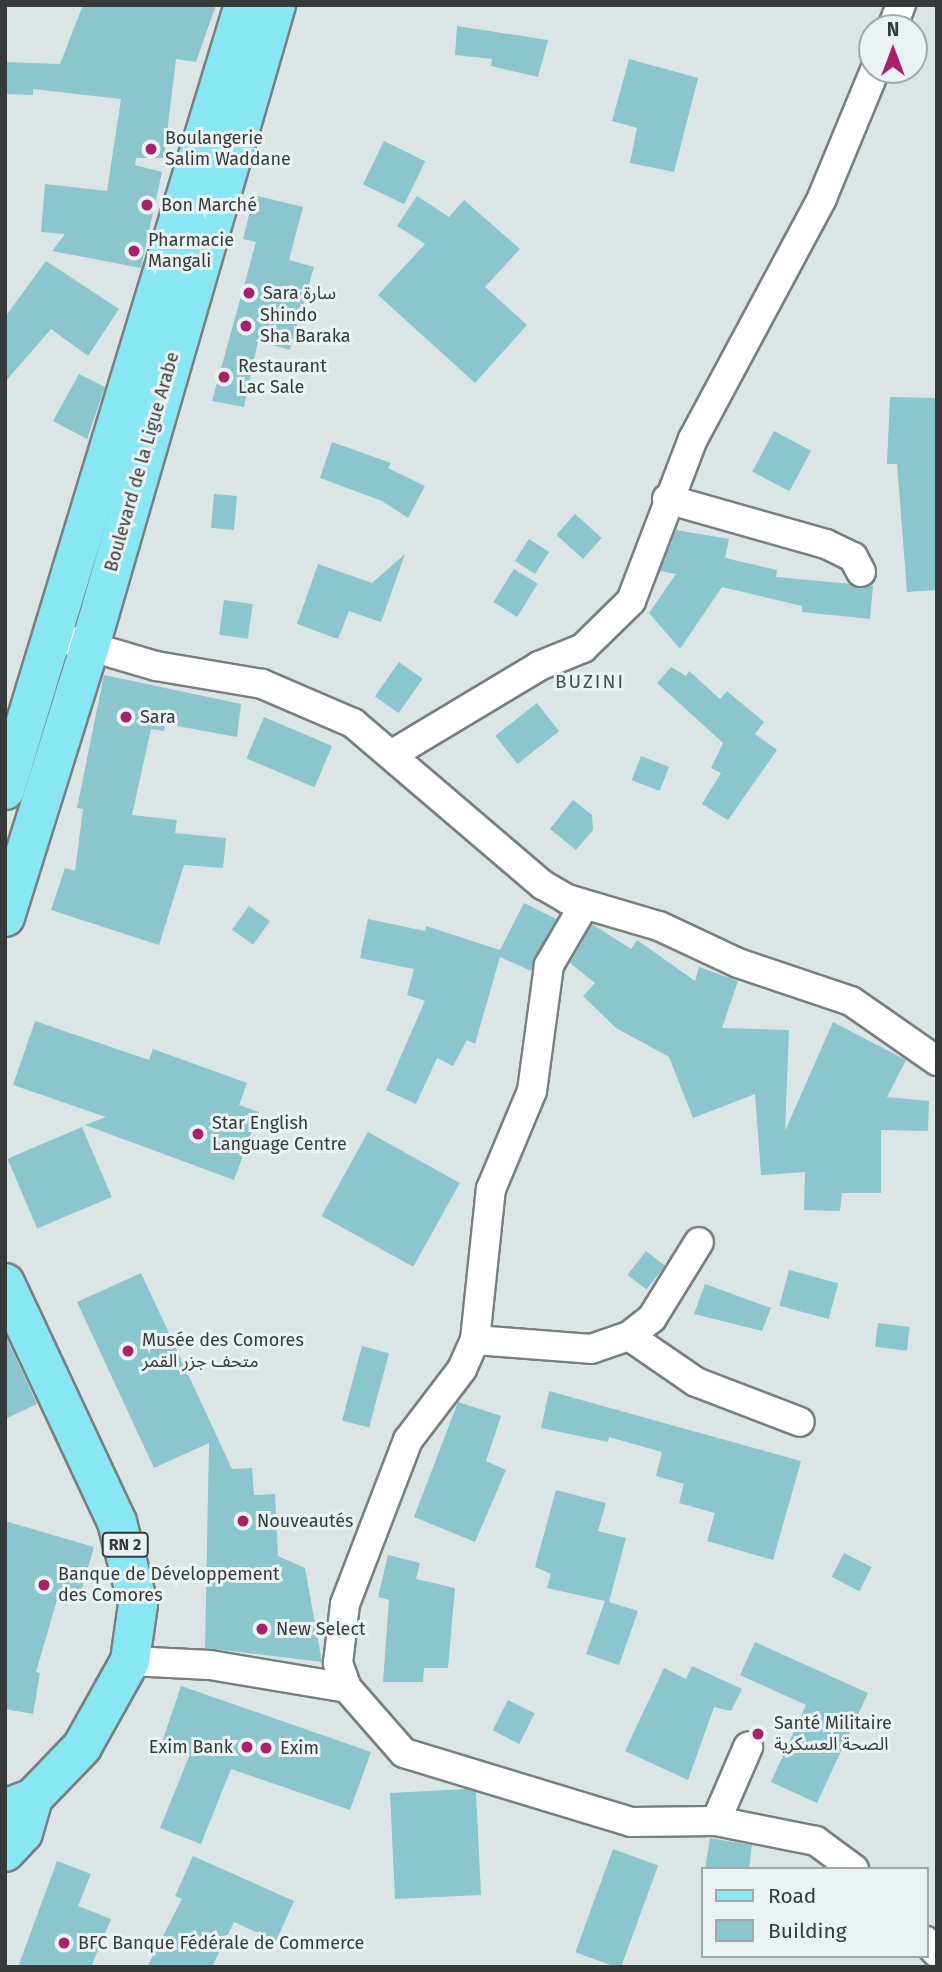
<!DOCTYPE html>
<html>
<head>
<meta charset="utf-8">
<style>
	body { margin:0 }
	#map { position:relative; width:942px; height:1972px; overflow:hidden; background:#dce5e6; font-family:"Fira Sans","Noto Sans Arabic",sans-serif }
	div>[style] { position:absolute }
	.building>* { inset:0; background:#8bc5ce; transform-origin:0 0 }
	.roads { filter:drop-shadow(2px 0 #787f80) drop-shadow(-2px 0 #787f80) drop-shadow(0 2px #787f80) drop-shadow(0 -2px #787f80) }
	.minor>* { height:28px; margin:-14px; padding:0 14px; transform-origin:14px; border-radius:14px; background:#fff }
	.primary>* { height:38px; margin:-19px; padding:0 19px; transform-origin:19px; border-radius:19px; background:#88e7f3 }
	.dots>* { width:19px; height:19px; translate:-50% -50%; box-sizing:border-box; border:4px solid #eaf2f3; border-radius:50% }
	span { translate:-50% -50%; white-space:nowrap; text-align:center; line-height:1.15; -webkit-text-stroke:6px #eaf2f3; paint-order:stroke }
	.shield-label span { padding:2px 5px; background:#eaf2f3; border:2px solid; border-radius:5px; -webkit-text-stroke-width:0 }
	.shield-label { font-size:16px; color:#373a3a; font-weight:700 }
	.poi-label { font-size:18px; color:#373a3a }
	.left { translate:0 -50%; text-align:left }
	.right { translate:-100% -50%; text-align:right }
	.street-label { font-size:18px; color:#373a3a }
	.neighbourhood-label { font-size:19px; color:#494f50; letter-spacing:2px }
	.frame { position:absolute; inset:0; border:7px solid #373a3a; pointer-events:none }
	.legend { position:absolute; left:701px; top:1867px; width:228px; height:91px; box-sizing:border-box; background:#eaf2f3; border:2px solid #a2a8a9; margin:0; padding:9px 12px; list-style:none; font-size:21px; color:#373a3a }
	.legend li { display:flex; align-items:center; gap:14px; height:35px }
	.legend b { width:35px; border:2px solid #a2a8a9 }
	.north { position:absolute; left:858px; top:14px; width:70px; height:70px; box-sizing:border-box; background:#eaf2f3; border:2px solid #a2a8a9; border-radius:50%; rotate:0deg; font-size:19px; font-weight:700; line-height:28px; text-align:center; color:#373a3a }
	.north::after { content:''; display:block; margin:auto; width:24px; height:32px; background:#a8216b; clip-path:polygon(50% 0,100% 100%,50% 72%,0 100%) }
</style>
</head>
<body>
<div id="map">
	<div class="building">
		<div style="clip-path:polygon(83px 5px,216px 5px,196px 62px,176px 59px,164px 158px,136px 158px,135px 165px,162px 172px,141px 268px,52px 251px,65px 234px,41px 232px,45px 184px,107px 191px,121px 99px,33px 89px,33px 95px,5px 94px,5px 62px,60px 64px)"></div>
		<div style="clip-path:polygon(457px 26px,548px 40px,538px 77px,491px 66px,492px 59px,455px 55px)"></div>
		<div style="clip-path:polygon(629px 59px,698px 78px,674px 172px,630px 163px,637px 128px,612px 121px)"></div>
		<div style="left:384px;top:141px;width:46px;height:48px;rotate:26deg"></div>
		<div style="clip-path:polygon(254px 195px,303px 207px,289px 260px,314px 267px,290px 350px,258px 341px,244px 407px,212px 401px,256px 242px,243px 239px)"></div>
		<div style="clip-path:polygon(417px 196px,449px 217px,464px 200px,520px 249px,485px 287px,527px 325px,475px 383px,378px 295px,425px 244px,397px 226px)"></div>
		<div style="clip-path:polygon(46px 261px,119px 309px,88px 356px,51px 329px,5px 382px,5px 317px)"></div>
		<div style="clip-path:polygon(79px 374px,105px 387px,87px 439px,53px 421px)"></div>
		<div style="clip-path:polygon(890px 397px,937px 398px,937px 590px,907px 592px,897px 464px,887px 464px)"></div>
		<div style="left:774px;top:431px;width:42px;height:46px;rotate:28deg"></div>
		<div style="clip-path:polygon(332px 442px,391px 463px,388px 468px,425px 486px,408px 518px,382px 501px,320px 478px)"></div>
		<div style="left:214px;top:494px;width:23px;height:34px;rotate:5deg"></div>
		<div style="left:575px;top:514px;width:36px;height:28px;rotate:42deg"></div>
		<div style="clip-path:polygon(676px 530px,729px 539px,725px 558px,777px 570px,776px 577px,873px 586px,870px 619px,802px 612px,802px 606px,722px 587px,680px 649px,649px 613px,676px 574px,660px 571px)"></div>
		<div style="left:529px;top:539px;width:24px;height:26px;rotate:33deg"></div>
		<div style="clip-path:polygon(405px 554px,381px 622px,349px 611px,338px 639px,297px 624px,318px 564px,372px 583px)"></div>
		<div style="left:514px;top:569px;width:28px;height:39px;rotate:32deg"></div>
		<div style="left:224px;top:600px;width:29px;height:35px;rotate:8deg"></div>
		<div style="left:399px;top:662px;width:29px;height:42px;rotate:35deg"></div>
		<div style="clip-path:polygon(671px 667px,686px 676px,689px 671px,720px 699px,727px 691px,764px 722px,755px 734px,777px 750px,728px 820px,702px 804px,721px 773px,711px 768px,723px 743px,657px 683px)"></div>
		<div style="clip-path:polygon(104px 675px,241px 704px,237px 737px,166px 724px,164px 731px,151px 729px,132px 815px,177px 820px,175px 833px,226px 838px,223px 868px,184px 865px,159px 945px,51px 910px,65px 868px,75px 871px,83px 809px,77px 808px)"></div>
		<div style="left:537px;top:703px;width:36px;height:53px;rotate:52deg"></div>
		<div style="left:264px;top:717px;width:74px;height:45px;rotate:23deg"></div>
		<div style="left:641px;top:756px;width:30px;height:26px;rotate:21deg"></div>
		<div style="clip-path:polygon(573px 800px,592px 815px,593px 830px,576px 850px,550px 829px)"></div>
		<div style="clip-path:polygon(524px 903px,556px 919px,531px 971px,500px 957px,475px 1044px,467px 1040px,453px 1066px,437px 1058px,416px 1104px,386px 1090px,425px 1001px,407px 995px,414px 969px,360px 958px,368px 919px,425px 931px,426px 926px,500px 950px)"></div>
		<div style="left:249px;top:906px;width:26px;height:29px;rotate:36deg"></div>
		<div style="clip-path:polygon(592px 924px,631px 949px,637px 940px,695px 981px,699px 967px,738px 981px,722px 1028px,789px 1030px,785px 1131px,833px 1022px,906px 1060px,887px 1097px,929px 1101px,928px 1131px,881px 1130px,881px 1193px,842px 1193px,840px 1211px,804px 1210px,805px 1172px,761px 1175px,755px 1094px,693px 1118px,669px 1057px,616px 1028px,583px 996px,595px 983px,570px 963px)"></div>
		<div style="clip-path:polygon(35px 1021px,149px 1060px,153px 1049px,247px 1083px,239px 1105px,259px 1112px,234px 1180px,85px 1125px,106px 1117px,13px 1085px)"></div>
		<div style="left:82px;top:1127px;width:76px;height:81px;rotate:67deg"></div>
		<div style="left:368px;top:1132px;width:105px;height:96px;rotate:29deg"></div>
		<div style="left:646px;top:1251px;width:24px;height:30px;rotate:38deg"></div>
		<div style="left:789px;top:1270px;width:51px;height:37px;rotate:15deg"></div>
		<div style="clip-path:polygon(141px 1273px,232px 1469px,252px 1468px,254px 1495px,275px 1494px,278px 1556px,305px 1568px,322px 1662px,205px 1648px,209px 1443px,154px 1468px,77px 1302px)"></div>
		<div style="clip-path:polygon(705px 1284px,771px 1308px,762px 1331px,694px 1314px)"></div>
		<div style="left:878px;top:1323px;width:32px;height:24px;rotate:7deg"></div>
		<div style="clip-path:polygon(5px 1335px,37px 1404px,5px 1419px)"></div>
		<div style="left:362px;top:1346px;width:28px;height:77px;rotate:15deg"></div>
		<div style="clip-path:polygon(549px 1391px,801px 1461px,773px 1560px,707px 1541px,715px 1513px,679px 1503px,684px 1484px,656px 1476px,662px 1452px,609px 1437px,608px 1442px,541px 1428px)"></div>
		<div style="clip-path:polygon(458px 1402px,501px 1416px,486px 1461px,506px 1470px,475px 1542px,414px 1517px)"></div>
		<div style="clip-path:polygon(556px 1490px,606px 1503px,598px 1531px,626px 1538px,609px 1602px,638px 1611px,619px 1665px,586px 1654px,605px 1601px,547px 1588px,551px 1574px,535px 1567px)"></div>
		<div style="clip-path:polygon(5px 1521px,94px 1547px,79px 1599px,59px 1593px,36px 1672px,40px 1673px,33px 1714px,5px 1709px)"></div>
		<div style="left:844px;top:1553px;width:31px;height:27px;rotate:27deg"></div>
		<div style="clip-path:polygon(388px 1555px,420px 1563px,416px 1579px,455px 1588px,448px 1668px,424px 1668px,423px 1682px,383px 1682px,389px 1600px,378px 1597px)"></div>
		<div style="clip-path:polygon(755px 1642px,868px 1693px,817px 1803px,771px 1782px,806px 1705px,740px 1675px)"></div>
		<div style="clip-path:polygon(692px 1666px,742px 1689px,731px 1711px,714px 1707px,688px 1780px,625px 1751px,664px 1668px,686px 1679px)"></div>
		<div style="clip-path:polygon(181px 1686px,371px 1752px,350px 1810px,231px 1769px,201px 1844px,160px 1828px,190px 1754px,161px 1745px)"></div>
		<div style="left:508px;top:1700px;width:30px;height:34px;rotate:27deg"></div>
		<div style="clip-path:polygon(467px 1789px,476px 1792px,481px 1895px,395px 1899px,390px 1793px)"></div>
		<div style="clip-path:polygon(710px 1838px,752px 1845px,749px 1869px,705px 1869px)"></div>
		<div style="left:613px;top:1849px;width:48px;height:110px;rotate:20deg"></div>
		<div style="clip-path:polygon(193px 1856px,294px 1901px,276px 1941px,234px 1922px,212px 1967px,147px 1967px,182px 1899px,175px 1896px)"></div>
		<div style="clip-path:polygon(57px 1861px,91px 1874px,78px 1906px,111px 1919px,91px 1967px,18px 1967px)"></div>
	</div>
	<div class="roads">
		<div class="minor">
			<div style="left:892px;top:28px;width:25px;rotate:-69deg"></div>
			<div style="left:667px;top:499px;width:165px;rotate:15.8deg"></div>
			<div style="left:826px;top:544px;width:30px;rotate:26deg"></div>
			<div style="left:853px;top:557px;width:17px;rotate:62deg"></div>
			<div style="left:71px;top:641px;width:89px;rotate:16.4deg"></div>
			<div style="left:156px;top:666px;width:108px;rotate:9.6deg"></div>
			<div style="left:262px;top:684px;width:99px;rotate:23.2deg"></div>
			<div style="left:353px;top:723px;width:250px;rotate:40.5deg"></div>
			<div style="left:543px;top:885px;width:28px;rotate:30deg"></div>
			<div style="left:567px;top:899px;width:96px;rotate:16.4deg"></div>
			<div style="left:659px;top:926px;width:87px;rotate:25.1deg"></div>
			<div style="left:738px;top:963px;width:119px;rotate:18.6deg"></div>
			<div style="left:851px;top:1001px;width:105px;rotate:34.9deg"></div>
			<div style="left:391px;top:755px;width:173px;rotate:-31deg"></div>
			<div style="left:539px;top:666px;width:48px;rotate:-22.2deg"></div>
			<div style="left:583px;top:648px;width:67px;rotate:-44.4deg"></div>
			<div style="left:631px;top:601px;width:173px;rotate:-69.1deg"></div>
			<div style="left:693px;top:439px;width:273px;rotate:-61.8deg"></div>
			<div style="left:822px;top:198px;width:139px;rotate:-67.5deg"></div>
			<div style="left:629px;top:1336px;width:81px;rotate:34.5deg"></div>
			<div style="left:696px;top:1382px;width:111px;rotate:21deg"></div>
			<div style="left:475px;top:1340px;width:116px;rotate:4.4deg"></div>
			<div style="left:591px;top:1349px;width:40px;rotate:-18.9deg"></div>
			<div style="left:629px;top:1336px;width:29px;rotate:-38deg"></div>
			<div style="left:652px;top:1318px;width:89px;rotate:-58.3deg"></div>
			<div style="left:130px;top:1661px;width:80px;rotate:2.9deg"></div>
			<div style="left:210px;top:1665px;width:139px;rotate:9.5deg"></div>
			<div style="left:347px;top:1688px;width:86px;rotate:48.8deg"></div>
			<div style="left:404px;top:1753px;width:237px;rotate:16.9deg"></div>
			<div style="left:631px;top:1822px;width:85px;rotate:-0.7deg"></div>
			<div style="left:716px;top:1821px;width:81px;rotate:-66.6deg"></div>
			<div style="left:347px;top:1688px;width:27px;rotate:-110deg"></div>
			<div style="left:338px;top:1663px;width:59px;rotate:-83.2deg"></div>
			<div style="left:345px;top:1604px;width:176px;rotate:-69deg"></div>
			<div style="left:408px;top:1440px;width:89px;rotate:-52.7deg"></div>
			<div style="left:462px;top:1369px;width:32px;rotate:-66deg"></div>
			<div style="left:475px;top:1340px;width:152px;rotate:-84deg"></div>
			<div style="left:491px;top:1189px;width:106px;rotate:-67.3deg"></div>
			<div style="left:532px;top:1091px;width:127px;rotate:-82.3deg"></div>
			<div style="left:549px;top:965px;width:69px;rotate:-59.7deg"></div>
			<div style="left:716px;top:1821px;width:102px;rotate:11.3deg"></div>
			<div style="left:816px;top:1841px;width:47px;rotate:36.4deg"></div>
			<div style="left:926px;top:1941px;width:16px;rotate:47deg"></div>
		</div>
		<div class="primary">
			<div style="left:5px;top:790px;width:821px;rotate:-73.07deg"></div>
			<div style="left:5px;top:917px;width:284px;rotate:-72.6deg"></div>
			<div style="left:90px;top:646px;width:667px;rotate:-73.82deg"></div>
			<div style="left:5px;top:1283px;width:264px;rotate:64.9deg"></div>
			<div style="left:117px;top:1522px;width:85px;rotate:75.6deg"></div>
			<div style="left:138px;top:1604px;width:58px;rotate:98deg"></div>
			<div style="left:130px;top:1661px;width:98px;rotate:119.2deg"></div>
			<div style="left:82px;top:1747px;width:71px;rotate:133.9deg"></div>
			<div style="left:33px;top:1798px;width:30px;rotate:159deg"></div>
			<div style="left:5px;top:1852px;width:26px;rotate:-47deg"></div>
			<div style="left:23px;top:1833px;width:36px;rotate:-74deg"></div>
		</div>
	</div>
	<div class="dots">
		<div style="left:151px;top:149px;background:#a8216b"></div>
		<div style="left:147px;top:205px;background:#a8216b"></div>
		<div style="left:134px;top:251px;background:#a8216b"></div>
		<div style="left:249px;top:293px;background:#a8216b"></div>
		<div style="left:246px;top:326px;background:#a8216b"></div>
		<div style="left:224px;top:377px;background:#a8216b"></div>
		<div style="left:126px;top:717px;background:#a8216b"></div>
		<div style="left:198px;top:1134px;background:#a8216b"></div>
		<div style="left:128px;top:1351px;background:#a8216b"></div>
		<div style="left:243px;top:1521px;background:#a8216b"></div>
		<div style="left:44px;top:1585px;background:#a8216b"></div>
		<div style="left:262px;top:1629px;background:#a8216b"></div>
		<div style="left:758px;top:1734px;background:#a8216b"></div>
		<div style="left:247px;top:1747px;background:#a8216b"></div>
		<div style="left:266px;top:1748px;background:#a8216b"></div>
		<div style="left:64px;top:1943px;background:#a8216b"></div>
	</div>
	<div class="shield-label">
		<span style="left:125px;top:1545px">RN 2</span>
	</div>
	<div class="poi-label">
		<span class="left" style="left:165px;top:149px">Boulangerie<br>Salim Waddane</span>
		<span class="left" style="left:161px;top:205px">Bon Marché</span>
		<span class="left" style="left:148px;top:251px">Pharmacie<br>Mangali</span>
		<span class="left" style="left:263px;top:293px">Sara سارة</span>
		<span class="left" style="left:260px;top:326px">Shindo<br>Sha Baraka</span>
		<span class="left" style="left:238px;top:377px">Restaurant<br>Lac Sale</span>
		<span class="left" style="left:140px;top:717px">Sara</span>
		<span class="left" style="left:212px;top:1134px">Star English<br>Language Centre</span>
		<span class="left" style="left:142px;top:1351px">Musée des Comores<br>متحف جزر القمر</span>
		<span class="left" style="left:257px;top:1521px">Nouveautés</span>
		<span class="left" style="left:58px;top:1585px">Banque de Développement<br>des Comores</span>
		<span class="left" style="left:276px;top:1629px">New Select</span>
		<span class="left" style="left:774px;top:1734px">Santé Militaire<br>الصحة العسكرية</span>
		<span class="right" style="left:233px;top:1747px">Exim Bank</span>
		<span class="left" style="left:280px;top:1748px">Exim</span>
		<span class="left" style="left:78px;top:1943px">BFC Banque Fédérale de Commerce</span>
	</div>
	<div class="street-label">
		<span style="left:142px;top:462px;rotate:-74deg">Boulevard de la Ligue Arabe</span>
	</div>
	<div class="neighbourhood-label">
		<span style="left:590px;top:682px">BUZINI</span>
	</div>
	<div class="frame"></div>
	<ul class="legend">
	<li><b style="height:9px;background:#88e7f3"></b>Road</li>
	<li><b style="height:19px;background:#8bc5ce"></b>Building</li>
	</ul>
	<div class="north">N</div>
</div>
</body>
</html>
